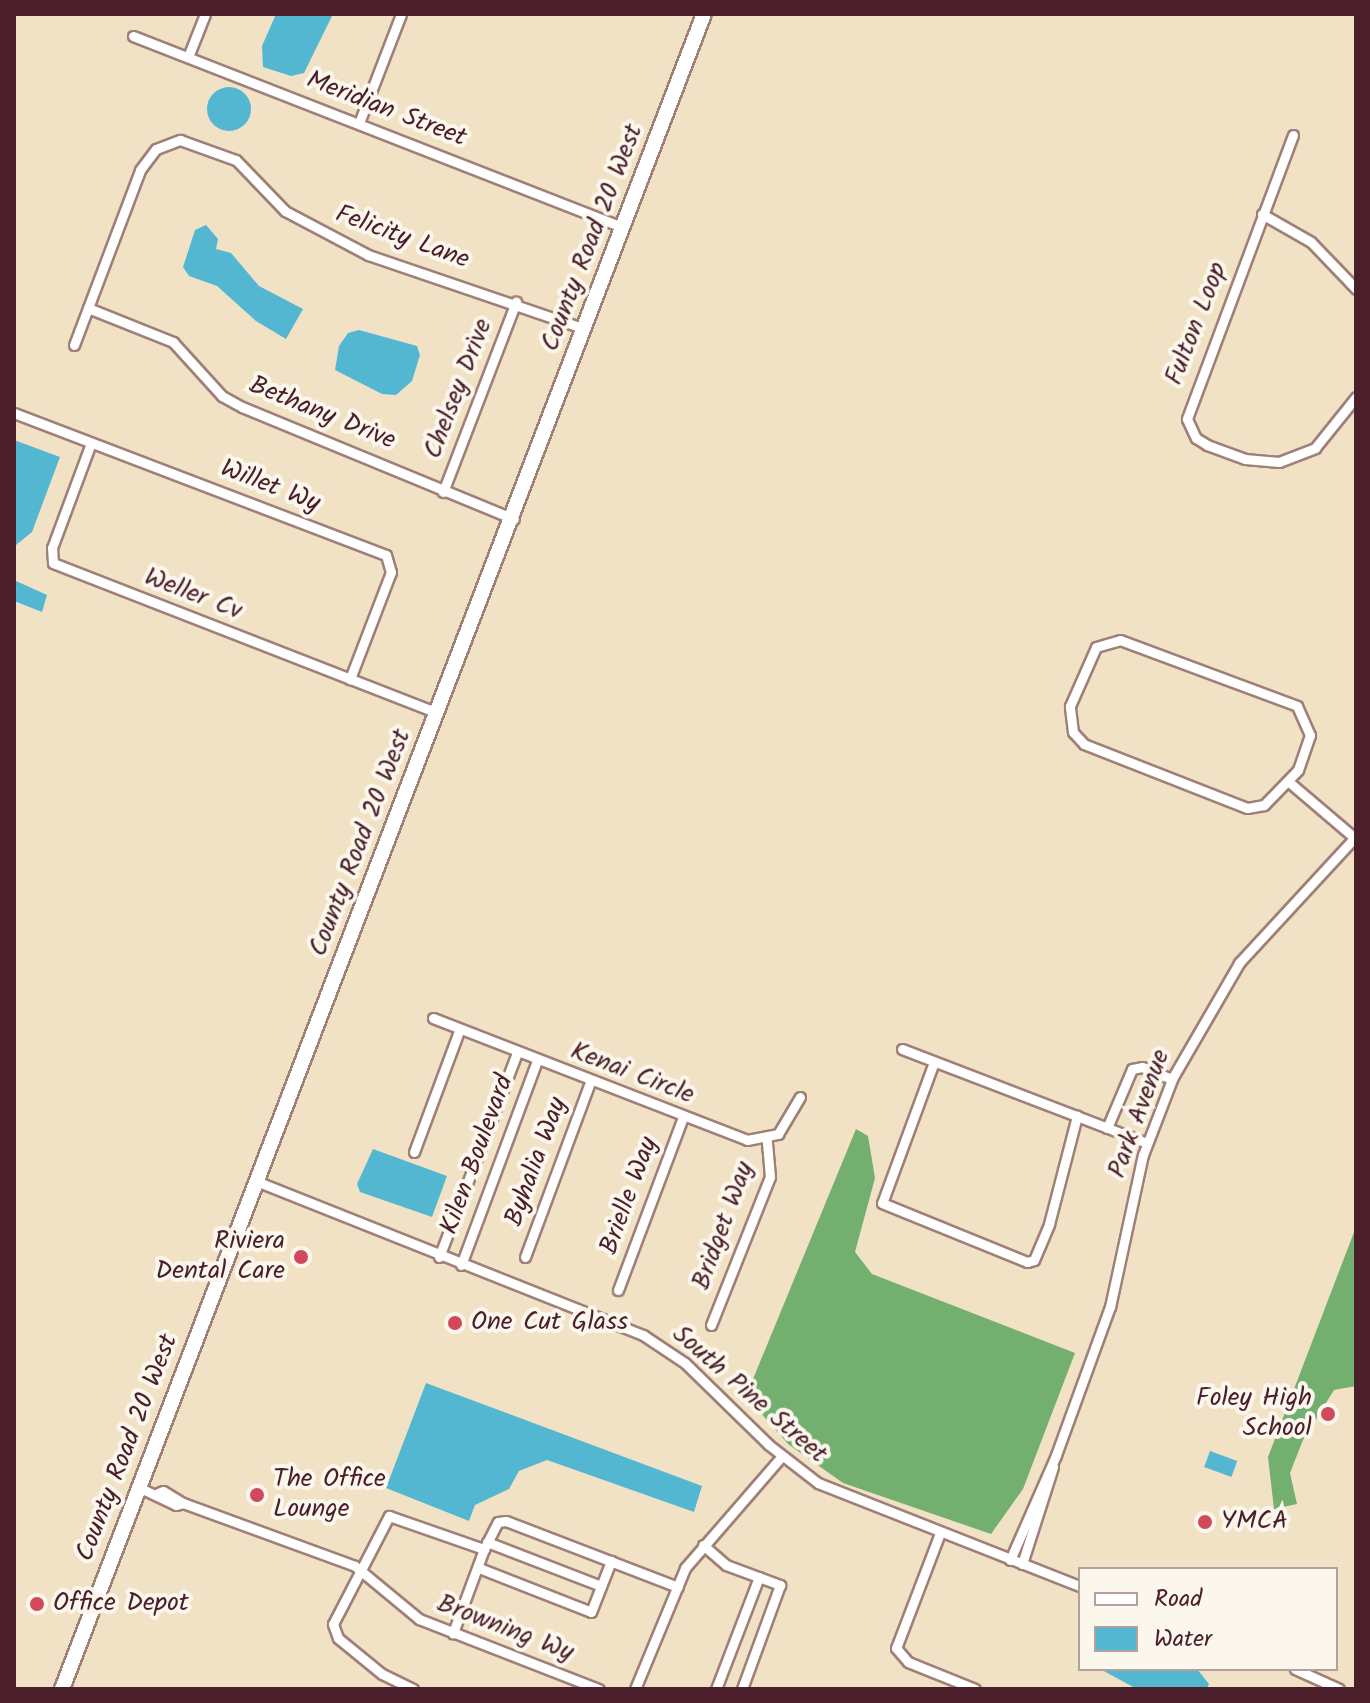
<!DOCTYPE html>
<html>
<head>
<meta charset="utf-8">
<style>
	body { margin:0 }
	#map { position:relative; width:1370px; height:1703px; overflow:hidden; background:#f2e2c5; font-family:Kalam,sans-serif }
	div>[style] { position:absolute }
	.forest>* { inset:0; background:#73af6e }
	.water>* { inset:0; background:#54b7d2; transform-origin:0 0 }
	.round { border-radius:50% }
	.roads { filter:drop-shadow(2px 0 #9e8078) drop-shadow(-2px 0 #9e8078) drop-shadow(0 2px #9e8078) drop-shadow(0 -2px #9e8078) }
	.street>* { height:9px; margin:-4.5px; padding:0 4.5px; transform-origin:4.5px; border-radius:4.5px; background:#fff }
	.secondary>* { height:14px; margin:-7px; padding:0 7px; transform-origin:7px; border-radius:7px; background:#fff }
	.dots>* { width:22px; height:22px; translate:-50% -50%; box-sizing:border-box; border:4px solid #fbf7ec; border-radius:50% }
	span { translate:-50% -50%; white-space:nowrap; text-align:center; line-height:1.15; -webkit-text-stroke:8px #fbf7ec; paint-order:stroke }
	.street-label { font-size:26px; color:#4a1f2b }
	.poi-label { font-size:26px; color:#4a1f2b }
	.right { translate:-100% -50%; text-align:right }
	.left { translate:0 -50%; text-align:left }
	.frame { position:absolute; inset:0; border:16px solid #4a1f2b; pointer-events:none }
	.legend { position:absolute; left:1078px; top:1567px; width:260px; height:104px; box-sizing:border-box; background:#fbf7ec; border:2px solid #b4a19f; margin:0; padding:10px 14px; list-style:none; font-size:24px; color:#4a1f2b }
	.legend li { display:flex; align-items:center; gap:16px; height:40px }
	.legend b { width:40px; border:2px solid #b4a19f }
</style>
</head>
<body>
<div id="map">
	<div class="forest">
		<div style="clip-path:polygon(856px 1129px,868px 1136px,875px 1178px,855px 1252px,872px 1274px,1075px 1353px,1023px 1489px,991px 1534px,843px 1483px,788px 1444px,746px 1396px)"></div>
		<div style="clip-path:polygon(1356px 1227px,1356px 1386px,1334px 1390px,1303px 1440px,1290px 1473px,1297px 1504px,1274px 1509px,1268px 1457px)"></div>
	</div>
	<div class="water">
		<div style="clip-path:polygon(276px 14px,333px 14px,304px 73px,291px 76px,263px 67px,262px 46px)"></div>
		<div class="round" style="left:207px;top:87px;width:44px;height:44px"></div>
		<div style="clip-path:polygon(206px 225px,218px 239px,216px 249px,231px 253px,259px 286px,303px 309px,286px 339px,256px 321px,217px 286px,189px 276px,183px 267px,195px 230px)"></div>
		<div style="clip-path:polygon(359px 330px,417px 346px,420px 355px,412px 381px,396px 395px,382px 394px,335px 370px,339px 346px,348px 333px)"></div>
		<div style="clip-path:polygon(14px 440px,60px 457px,32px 532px,16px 545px,14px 556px)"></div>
		<div style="clip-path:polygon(14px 573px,16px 581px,47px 595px,42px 612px,14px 601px)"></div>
		<div style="clip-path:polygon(373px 1149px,447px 1176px,432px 1217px,360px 1192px,357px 1184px)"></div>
		<div style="clip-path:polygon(426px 1383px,702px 1486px,694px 1512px,547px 1460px,519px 1471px,509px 1489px,475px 1505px,469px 1521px,386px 1488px)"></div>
		<div style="left:1210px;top:1451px;width:29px;height:17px;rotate:20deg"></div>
		<div style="clip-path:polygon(1100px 1669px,1197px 1669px,1209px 1684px,1207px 1689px,1137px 1689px)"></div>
	</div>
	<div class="roads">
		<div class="street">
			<div style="left:133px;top:36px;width:525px;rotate:21.34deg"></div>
			<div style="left:188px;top:57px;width:46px;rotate:-68.4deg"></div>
			<div style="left:359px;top:123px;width:117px;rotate:-68.9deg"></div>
			<div style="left:1293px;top:135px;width:303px;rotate:110.5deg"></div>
			<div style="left:1187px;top:419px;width:21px;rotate:65deg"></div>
			<div style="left:1196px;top:438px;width:13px;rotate:32deg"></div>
			<div style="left:1207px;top:445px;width:40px;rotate:20.2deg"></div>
			<div style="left:1245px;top:459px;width:34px;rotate:5deg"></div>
			<div style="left:1279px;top:462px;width:39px;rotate:-21deg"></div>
			<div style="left:1315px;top:448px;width:65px;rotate:-51.2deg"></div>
			<div style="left:1262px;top:214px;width:56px;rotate:29.7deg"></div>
			<div style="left:1311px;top:242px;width:65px;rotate:46.2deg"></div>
			<div style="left:88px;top:308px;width:92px;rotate:21.8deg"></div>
			<div style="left:173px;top:342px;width:73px;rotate:47.8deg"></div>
			<div style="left:222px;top:396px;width:23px;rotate:29deg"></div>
			<div style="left:242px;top:407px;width:294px;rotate:22.4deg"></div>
			<div style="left:74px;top:345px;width:187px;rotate:-69.3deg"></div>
			<div style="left:140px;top:170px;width:26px;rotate:-53deg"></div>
			<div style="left:156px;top:149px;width:26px;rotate:-21deg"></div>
			<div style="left:180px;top:140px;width:59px;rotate:19.7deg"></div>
			<div style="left:236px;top:160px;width:71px;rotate:46.1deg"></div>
			<div style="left:285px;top:211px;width:94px;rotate:27.9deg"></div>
			<div style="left:368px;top:255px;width:229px;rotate:18.8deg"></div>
			<div style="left:14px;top:413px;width:398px;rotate:20.9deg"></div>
			<div style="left:386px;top:555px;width:18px;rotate:74deg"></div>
			<div style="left:391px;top:572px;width:115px;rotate:111deg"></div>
			<div style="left:91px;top:443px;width:112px;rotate:110.4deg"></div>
			<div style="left:52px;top:548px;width:15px;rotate:86deg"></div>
			<div style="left:53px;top:563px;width:413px;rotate:21.3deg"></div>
			<div style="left:443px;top:492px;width:204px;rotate:-69deg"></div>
			<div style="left:1120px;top:640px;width:189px;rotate:20.4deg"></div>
			<div style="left:1297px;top:706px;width:32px;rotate:66deg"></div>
			<div style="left:1310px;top:735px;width:37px;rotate:109deg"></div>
			<div style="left:1298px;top:770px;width:49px;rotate:134.2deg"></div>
			<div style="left:1264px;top:805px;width:17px;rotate:170deg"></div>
			<div style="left:1247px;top:808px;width:175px;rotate:-158.6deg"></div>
			<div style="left:1084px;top:744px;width:16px;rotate:-133deg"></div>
			<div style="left:1073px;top:732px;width:26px;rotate:-97deg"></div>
			<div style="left:1070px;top:706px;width:64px;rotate:-66.2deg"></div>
			<div style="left:1096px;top:647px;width:25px;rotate:-16deg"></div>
			<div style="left:1289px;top:782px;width:88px;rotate:40.4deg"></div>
			<div style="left:433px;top:1018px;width:337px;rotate:21.2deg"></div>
			<div style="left:747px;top:1140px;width:32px;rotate:-11deg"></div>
			<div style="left:778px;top:1134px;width:43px;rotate:-59.3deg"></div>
			<div style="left:902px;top:1049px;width:262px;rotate:21deg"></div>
			<div style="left:934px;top:1062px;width:150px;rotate:110.2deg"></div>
			<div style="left:882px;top:1203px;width:157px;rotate:22.1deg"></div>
			<div style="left:1027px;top:1262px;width:7px;rotate:-16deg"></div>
			<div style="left:1034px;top:1260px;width:39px;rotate:-67deg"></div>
			<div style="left:1049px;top:1224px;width:112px;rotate:-75.5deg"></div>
			<div style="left:1107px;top:1128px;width:64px;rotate:-67deg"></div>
			<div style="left:1132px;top:1069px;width:10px;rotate:-11deg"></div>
			<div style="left:1142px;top:1067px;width:32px;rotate:22deg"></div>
			<div style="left:414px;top:1152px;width:129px;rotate:-69.6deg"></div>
			<div style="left:256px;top:1181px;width:417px;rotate:21.7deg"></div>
			<div style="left:643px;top:1335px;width:50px;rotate:33.7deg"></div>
			<div style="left:685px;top:1363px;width:117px;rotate:44.3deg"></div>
			<div style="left:769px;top:1445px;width:62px;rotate:37.8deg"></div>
			<div style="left:818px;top:1483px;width:282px;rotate:21.5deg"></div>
			<div style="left:439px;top:1257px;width:218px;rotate:-69.1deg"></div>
			<div style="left:525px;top:1257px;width:187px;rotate:-69.6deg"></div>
			<div style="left:461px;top:1265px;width:218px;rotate:-69.6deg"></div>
			<div style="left:618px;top:1290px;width:185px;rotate:-69.4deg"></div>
			<div style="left:711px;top:1325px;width:159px;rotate:-68.3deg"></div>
			<div style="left:770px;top:1177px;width:37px;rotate:-95deg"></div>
			<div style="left:138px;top:1487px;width:42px;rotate:25.3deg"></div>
			<div style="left:176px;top:1505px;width:7px;rotate:-16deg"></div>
			<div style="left:183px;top:1503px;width:23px;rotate:-149deg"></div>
			<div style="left:163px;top:1491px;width:8px;rotate:157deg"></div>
			<div style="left:183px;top:1503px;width:183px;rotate:20.1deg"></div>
			<div style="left:355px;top:1566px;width:83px;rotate:39.6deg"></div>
			<div style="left:419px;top:1619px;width:193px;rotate:21.3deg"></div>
			<div style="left:940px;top:1533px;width:123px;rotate:110.9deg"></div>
			<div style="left:896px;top:1648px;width:18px;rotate:49deg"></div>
			<div style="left:908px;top:1662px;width:72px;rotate:21.9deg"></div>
			<div style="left:487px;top:1542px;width:122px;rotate:21.1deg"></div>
			<div style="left:703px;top:1545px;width:30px;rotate:41deg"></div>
			<div style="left:726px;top:1565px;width:58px;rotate:20.3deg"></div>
			<div style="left:780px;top:1585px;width:111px;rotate:110.1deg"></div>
			<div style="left:484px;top:1549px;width:30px;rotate:-63deg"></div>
			<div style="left:498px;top:1522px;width:8px;rotate:-7deg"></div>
			<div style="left:506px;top:1521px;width:184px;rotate:21deg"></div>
			<div style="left:1010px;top:1560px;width:115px;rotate:-66.3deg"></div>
			<div style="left:1056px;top:1455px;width:158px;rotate:-70deg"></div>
			<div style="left:1110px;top:1307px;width:156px;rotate:-77.8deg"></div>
			<div style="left:1143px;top:1155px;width:84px;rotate:-69deg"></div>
			<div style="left:1173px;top:1077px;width:132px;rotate:-59.9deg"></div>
			<div style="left:1239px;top:963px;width:173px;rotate:-47.3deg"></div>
			<div style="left:1022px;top:1564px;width:102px;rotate:-72.3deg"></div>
			<div style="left:479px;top:1568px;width:120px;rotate:21.4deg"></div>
			<div style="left:591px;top:1612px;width:55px;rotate:-68.6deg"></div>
			<div style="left:1295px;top:1669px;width:48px;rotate:24.4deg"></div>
			<div style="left:413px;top:1689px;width:34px;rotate:-154deg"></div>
			<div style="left:382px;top:1674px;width:57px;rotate:-140.7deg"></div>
			<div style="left:338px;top:1638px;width:15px;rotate:-110deg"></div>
			<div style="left:333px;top:1624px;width:122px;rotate:-62.6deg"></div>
			<div style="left:389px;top:1516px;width:101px;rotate:19.2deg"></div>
			<div style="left:484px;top:1549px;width:90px;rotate:110.3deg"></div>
			<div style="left:635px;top:1689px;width:131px;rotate:-67.5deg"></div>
			<div style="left:685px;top:1568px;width:148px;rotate:-49.1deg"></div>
			<div style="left:716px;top:1689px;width:120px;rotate:-69deg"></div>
		</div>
		<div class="secondary">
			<div style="left:62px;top:1689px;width:1794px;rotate:-69.03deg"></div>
		</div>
	</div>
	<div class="dots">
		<div style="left:301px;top:1257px;background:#d1495b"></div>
		<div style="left:455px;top:1323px;background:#d1495b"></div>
		<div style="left:1328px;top:1414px;background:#d1495b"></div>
		<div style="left:257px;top:1495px;background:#d1495b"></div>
		<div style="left:1205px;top:1522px;background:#d1495b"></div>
		<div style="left:37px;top:1604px;background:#d1495b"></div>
	</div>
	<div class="street-label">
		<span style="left:386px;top:110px;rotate:21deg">Meridian Street</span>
		<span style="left:402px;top:238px;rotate:20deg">Felicity Lane</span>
		<span style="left:593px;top:238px;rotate:-69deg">County Road 20 West</span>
		<span style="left:1197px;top:324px;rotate:-69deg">Fulton Loop</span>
		<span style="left:459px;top:389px;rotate:-69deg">Chelsey Drive</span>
		<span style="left:322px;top:414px;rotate:22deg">Bethany Drive</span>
		<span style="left:270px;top:487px;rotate:21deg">Willet Wy</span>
		<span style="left:193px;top:595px;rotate:21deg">Weller Cv</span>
		<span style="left:361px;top:843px;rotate:-69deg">County Road 20 West</span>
		<span style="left:632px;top:1074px;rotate:21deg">Kenai Circle</span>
		<span style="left:1140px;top:1114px;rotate:-70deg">Park Avenue</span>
		<span style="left:478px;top:1155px;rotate:-70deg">Kilen Boulevard</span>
		<span style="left:537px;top:1162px;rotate:-70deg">Byhalia Way</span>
		<span style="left:630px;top:1196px;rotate:-70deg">Brielle Way</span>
		<span style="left:724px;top:1226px;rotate:-70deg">Bridget Way</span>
		<span style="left:749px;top:1395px;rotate:41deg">South Pine Street</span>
		<span style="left:128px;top:1448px;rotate:-69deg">County Road 20 West</span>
		<span style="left:505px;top:1629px;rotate:21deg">Browning Wy</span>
	</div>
	<div class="poi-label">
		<span class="right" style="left:285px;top:1257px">Riviera<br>Dental Care</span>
		<span class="left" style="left:471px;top:1323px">One Cut Glass</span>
		<span class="right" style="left:1312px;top:1414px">Foley High<br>School</span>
		<span class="left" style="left:273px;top:1495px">The Office<br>Lounge</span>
		<span class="left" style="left:1221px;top:1522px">YMCA</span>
		<span class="left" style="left:53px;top:1604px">Office Depot</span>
	</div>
	<div class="frame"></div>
	<ul class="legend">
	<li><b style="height:10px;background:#fff"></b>Road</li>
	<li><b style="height:22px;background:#54b7d2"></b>Water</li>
	</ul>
</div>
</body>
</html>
